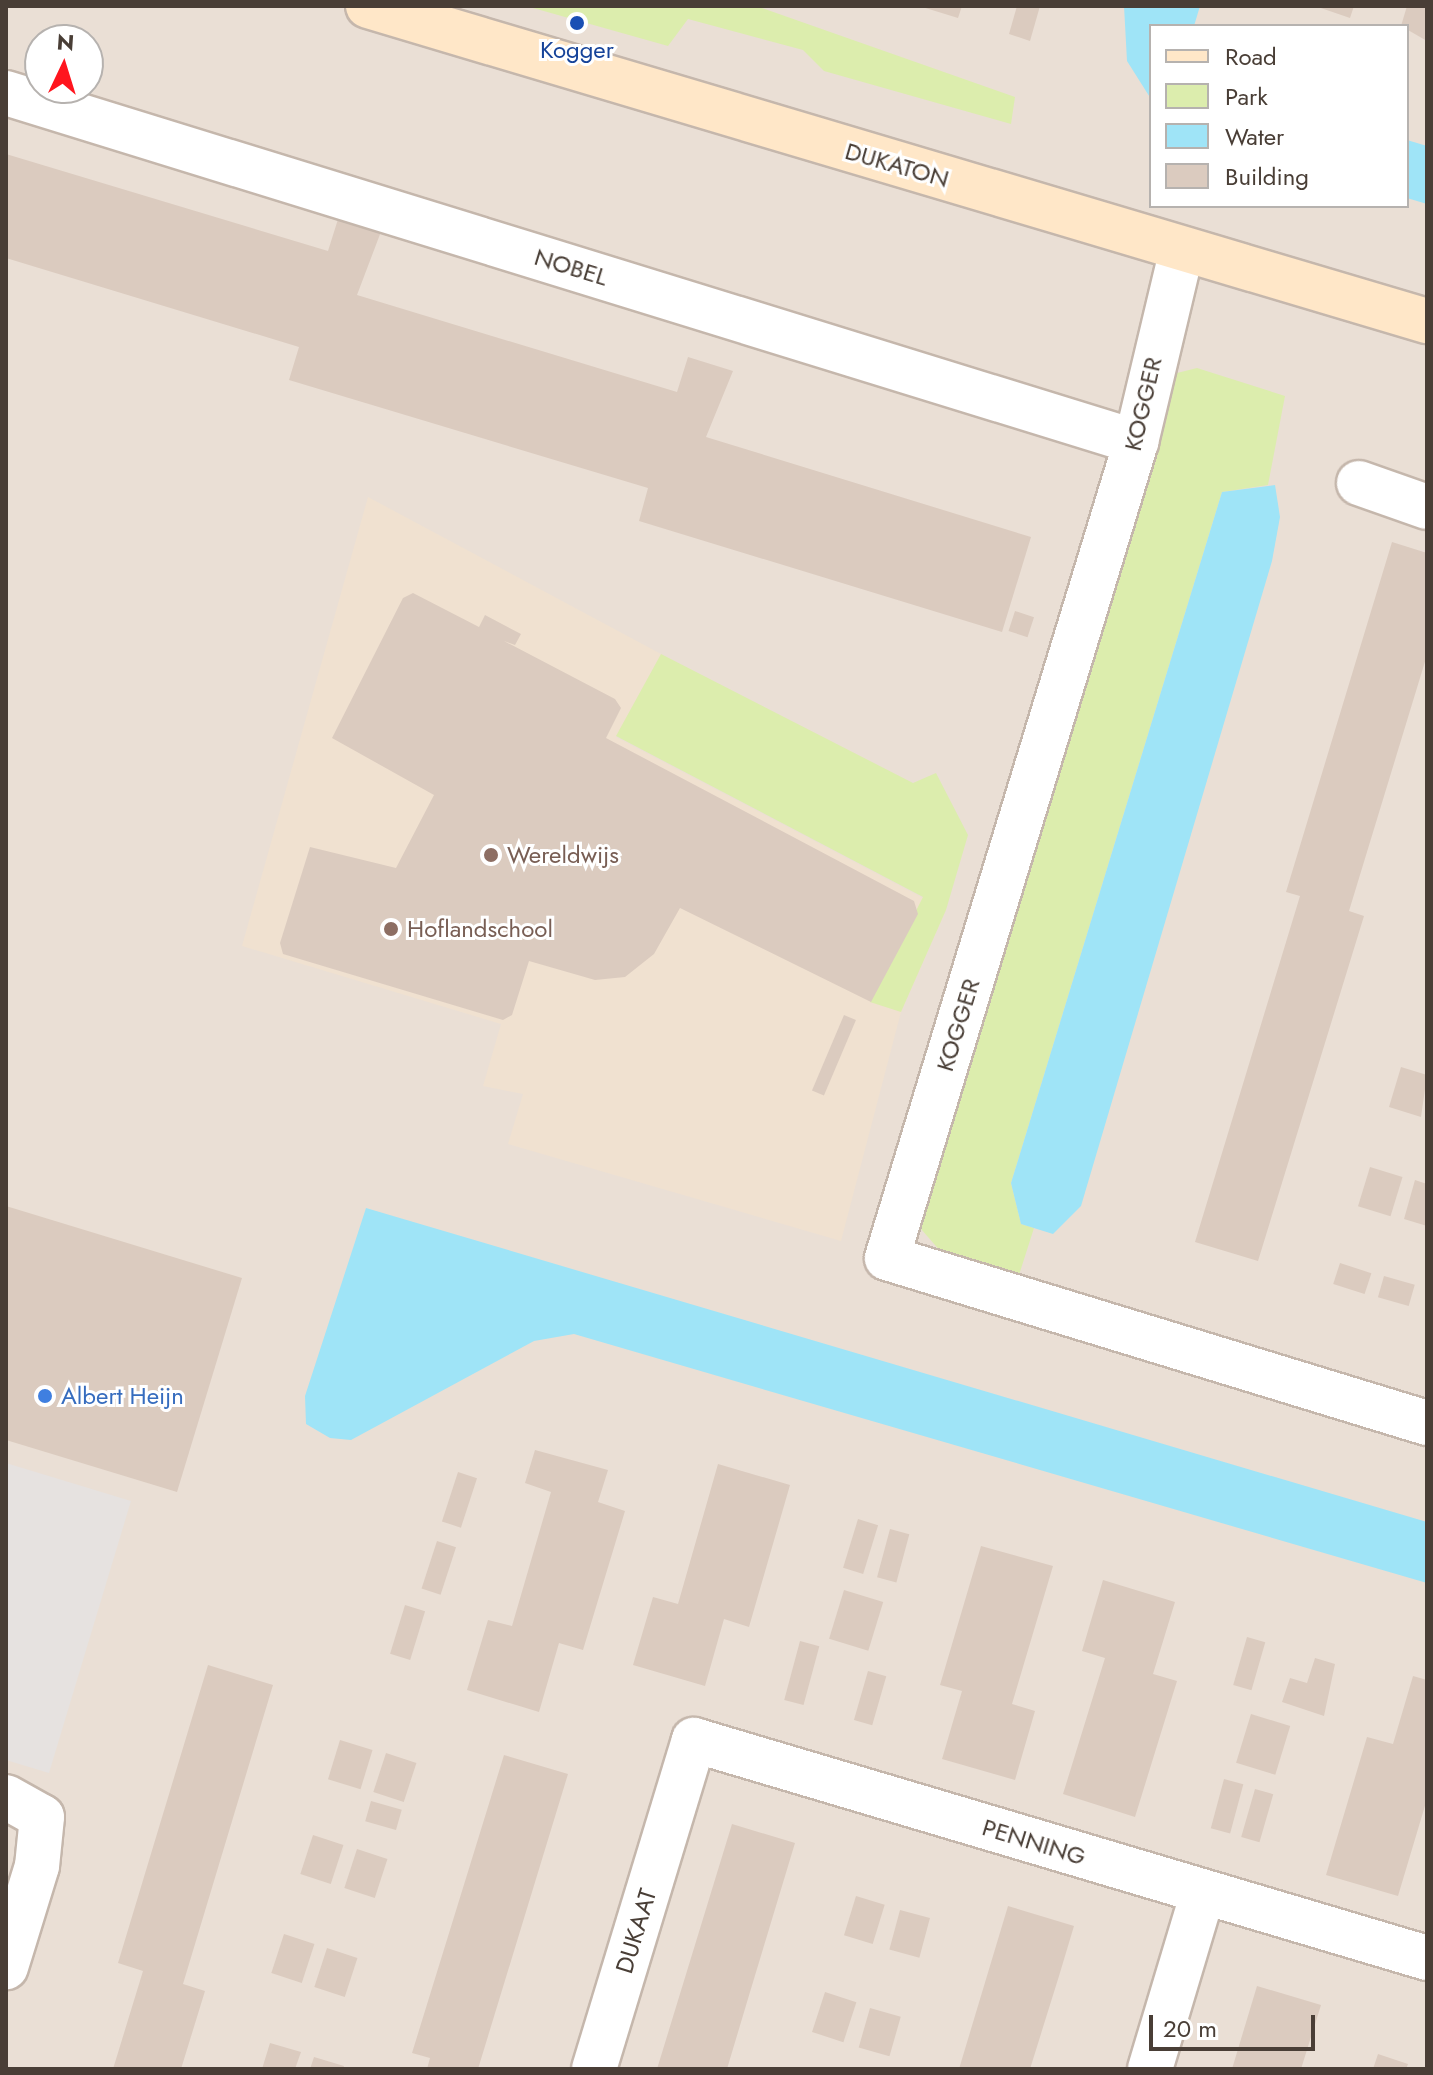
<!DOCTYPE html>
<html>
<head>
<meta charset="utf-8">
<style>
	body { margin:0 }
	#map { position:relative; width:1433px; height:2075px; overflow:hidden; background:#f5efe8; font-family:Jost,sans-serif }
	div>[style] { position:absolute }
	.residential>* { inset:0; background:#eadfd5 }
	.education>* { inset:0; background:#f0e1d0 }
	.green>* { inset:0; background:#dcedad }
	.parking>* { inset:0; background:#e6e2e0 }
	.water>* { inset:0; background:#9fe4f7 }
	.building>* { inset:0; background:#dbcbbf; transform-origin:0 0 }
	.roads { filter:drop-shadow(2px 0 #c5b7ac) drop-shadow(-2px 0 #c5b7ac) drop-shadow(0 2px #c5b7ac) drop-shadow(0 -2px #c5b7ac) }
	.street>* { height:44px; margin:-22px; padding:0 22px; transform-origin:22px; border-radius:22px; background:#fff }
	.secondary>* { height:44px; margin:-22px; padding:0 22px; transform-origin:22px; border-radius:22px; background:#ffe7c8 }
	.dots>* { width:22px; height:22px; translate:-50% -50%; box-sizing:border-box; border:4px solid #fff; border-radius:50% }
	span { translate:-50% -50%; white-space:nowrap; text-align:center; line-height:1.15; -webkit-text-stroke:6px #fff; paint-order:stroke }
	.transit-label { font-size:24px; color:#164399 }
	.street-label { font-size:24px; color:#493e36 }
	.education-label { font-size:24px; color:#785e54 }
	.left { translate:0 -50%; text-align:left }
	.shop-label { font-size:24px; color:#366cbe }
	.frame { position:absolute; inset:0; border:8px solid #493e36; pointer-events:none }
	.legend { position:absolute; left:1149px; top:24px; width:260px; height:184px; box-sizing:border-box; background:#fff; border:2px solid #b6b2af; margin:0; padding:10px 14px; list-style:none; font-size:24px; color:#493e36 }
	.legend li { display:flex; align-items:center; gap:16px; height:40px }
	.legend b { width:40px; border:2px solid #b6b2af }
	.north { position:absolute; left:24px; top:24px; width:80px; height:80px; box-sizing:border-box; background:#fff; border:2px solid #b6b2af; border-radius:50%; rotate:4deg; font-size:22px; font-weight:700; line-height:32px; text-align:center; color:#493e36 }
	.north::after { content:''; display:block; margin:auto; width:28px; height:36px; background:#ff151e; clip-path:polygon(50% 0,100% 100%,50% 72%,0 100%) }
	.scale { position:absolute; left:1149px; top:2015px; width:166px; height:36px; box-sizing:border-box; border:4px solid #493e36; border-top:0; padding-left:10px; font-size:24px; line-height:28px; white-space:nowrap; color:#493e36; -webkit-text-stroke:6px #fff; paint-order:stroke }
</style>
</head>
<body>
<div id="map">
	<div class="residential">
		<div style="clip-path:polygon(evenodd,6px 6px,1427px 6px,1427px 2069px,6px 2069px,6px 6px,1151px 26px,1407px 26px,1407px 206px,1151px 206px,1151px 26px,6px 6px,40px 40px,88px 40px,88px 88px,40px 88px,40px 40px)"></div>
	</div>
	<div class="education">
		<div style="clip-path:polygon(368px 497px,661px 654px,616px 737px,946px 910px,901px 1012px,841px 1241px,508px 1144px,523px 1094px,483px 1086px,501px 1024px,242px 946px)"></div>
	</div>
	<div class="green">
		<div style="clip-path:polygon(526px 6px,756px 6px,1015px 97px,1011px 124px,824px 71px,803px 50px,688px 19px,668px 46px)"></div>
		<div style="clip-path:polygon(1197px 368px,1285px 396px,1268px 485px,1222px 492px,1011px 1183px,1021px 1224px,1034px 1228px,1019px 1275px,942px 1253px,921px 1229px,924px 1192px,1165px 376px)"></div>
		<div style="clip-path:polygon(661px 654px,913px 783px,936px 773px,968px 835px,946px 910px,901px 1012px,870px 1002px,923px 897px,616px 736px)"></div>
	</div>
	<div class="parking">
		<div style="clip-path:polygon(6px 1463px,131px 1501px,49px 1773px,6px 1760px)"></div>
	</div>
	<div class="water">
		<div style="clip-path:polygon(1124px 6px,1200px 6px,1194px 26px,1151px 26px,1151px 99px,1127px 61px)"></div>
		<div style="clip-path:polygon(1407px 140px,1427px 146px,1427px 204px,1407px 198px)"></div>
		<div style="clip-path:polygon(1275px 485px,1280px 517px,1272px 561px,1081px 1206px,1053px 1234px,1021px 1224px,1011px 1183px,1222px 492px)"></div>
		<div style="clip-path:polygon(366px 1208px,1427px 1522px,1427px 1583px,574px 1334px,534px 1341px,351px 1440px,330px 1438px,306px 1424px,305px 1396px)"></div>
	</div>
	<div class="building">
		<div style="clip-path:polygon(919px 6px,962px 6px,958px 18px)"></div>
		<div style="clip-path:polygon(1017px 6px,1040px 6px,1030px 41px,1009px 34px)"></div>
		<div style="clip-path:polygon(1315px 6px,1354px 6px,1350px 18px)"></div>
		<div style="clip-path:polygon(1407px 6px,1427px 6px,1427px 41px,1401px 26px)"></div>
		<div style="clip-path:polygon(6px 154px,328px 251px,339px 216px,382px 229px,357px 295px,677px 392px,688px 357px,733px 371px,706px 437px,1031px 537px,1002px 632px,639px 521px,648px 488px,289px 380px,299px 347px,6px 258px)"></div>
		<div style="clip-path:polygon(1392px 542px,1427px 553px,1427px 655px,1349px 911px,1364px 916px,1258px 1261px,1195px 1242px,1300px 896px,1286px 892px)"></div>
		<div style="clip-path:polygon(413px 593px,479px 627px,485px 615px,521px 634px,515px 645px,504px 641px,615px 699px,621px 708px,606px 738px,914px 901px,918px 914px,871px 1002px,680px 908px,654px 954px,625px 977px,595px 980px,529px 961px,512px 1015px,503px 1020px,283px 954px,280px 943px,310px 847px,396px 868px,434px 795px,332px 738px,403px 598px)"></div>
		<div style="left:1015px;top:611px;width:20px;height:21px;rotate:18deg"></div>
		<div style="left:844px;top:1015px;width:13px;height:82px;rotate:23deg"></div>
		<div style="clip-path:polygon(1401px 1067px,1427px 1075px,1421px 1117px,1389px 1107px)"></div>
		<div style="left:1370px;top:1167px;width:34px;height:41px;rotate:17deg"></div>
		<div style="clip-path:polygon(1415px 1180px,1427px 1184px,1427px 1226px,1404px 1219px)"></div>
		<div style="clip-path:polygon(6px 1206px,242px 1278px,177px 1492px,6px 1440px)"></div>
		<div style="left:1340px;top:1263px;width:33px;height:22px;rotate:18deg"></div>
		<div style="left:1384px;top:1276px;width:32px;height:22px;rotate:16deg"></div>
		<div style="clip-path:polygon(535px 1450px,608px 1470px,598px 1502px,625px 1511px,583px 1650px,559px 1643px,539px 1712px,467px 1690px,488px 1620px,512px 1626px,551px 1492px,525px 1483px)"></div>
		<div style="clip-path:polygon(718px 1464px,790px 1485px,749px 1627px,724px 1619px,705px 1686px,633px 1665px,653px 1597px,678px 1604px)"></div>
		<div style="left:458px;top:1472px;width:20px;height:52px;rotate:18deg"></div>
		<div style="left:858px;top:1519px;width:21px;height:51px;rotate:17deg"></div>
		<div style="left:890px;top:1529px;width:20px;height:50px;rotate:15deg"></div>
		<div style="left:437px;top:1541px;width:20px;height:50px;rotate:18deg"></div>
		<div style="clip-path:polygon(981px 1546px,1053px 1566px,1012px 1704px,1035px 1711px,1015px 1780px,942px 1759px,962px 1691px,940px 1685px)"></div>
		<div style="clip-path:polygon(1103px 1580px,1175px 1602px,1153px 1674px,1177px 1681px,1135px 1817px,1063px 1794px,1105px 1658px,1082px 1651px)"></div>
		<div style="left:844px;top:1590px;width:41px;height:51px;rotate:17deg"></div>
		<div style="left:405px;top:1605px;width:21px;height:51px;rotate:17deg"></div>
		<div style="left:1247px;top:1637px;width:19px;height:50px;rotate:16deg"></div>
		<div style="left:800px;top:1641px;width:20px;height:61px;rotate:15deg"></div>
		<div style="clip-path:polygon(1315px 1658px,1335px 1664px,1324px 1716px,1282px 1702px,1290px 1678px,1307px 1683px)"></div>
		<div style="clip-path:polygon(208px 1665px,273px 1685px,183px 1984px,205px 1991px,181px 2069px,113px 2069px,143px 1971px,118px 1963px)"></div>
		<div style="left:868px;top:1671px;width:19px;height:51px;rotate:16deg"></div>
		<div style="clip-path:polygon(1413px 1676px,1427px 1680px,1427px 1799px,1398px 1896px,1326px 1875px,1367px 1737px,1393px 1744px)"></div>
		<div style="left:1251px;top:1714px;width:41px;height:51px;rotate:17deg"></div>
		<div style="left:340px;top:1740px;width:34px;height:41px;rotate:17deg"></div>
		<div style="left:386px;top:1753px;width:32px;height:41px;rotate:18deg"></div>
		<div style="clip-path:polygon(504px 1755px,568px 1774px,478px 2069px,427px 2069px,430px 2058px,412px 2053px)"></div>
		<div style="left:1224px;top:1779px;width:20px;height:51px;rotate:15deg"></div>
		<div style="left:1255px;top:1789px;width:19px;height:50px;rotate:16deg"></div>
		<div style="left:371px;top:1801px;width:32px;height:21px;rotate:16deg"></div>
		<div style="clip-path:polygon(732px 1824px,795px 1843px,750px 1992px,727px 2069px,657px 2069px)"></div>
		<div style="left:313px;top:1835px;width:32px;height:41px;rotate:18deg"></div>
		<div style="left:357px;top:1849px;width:32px;height:41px;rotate:18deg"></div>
		<div style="left:856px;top:1896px;width:30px;height:41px;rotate:17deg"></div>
		<div style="clip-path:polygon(1008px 1906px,1074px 1926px,1059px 1976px,1030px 2069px,959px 2069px)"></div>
		<div style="left:900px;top:1910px;width:31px;height:41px;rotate:15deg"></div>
		<div style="left:284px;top:1934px;width:32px;height:41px;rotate:18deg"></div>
		<div style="left:327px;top:1948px;width:32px;height:41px;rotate:18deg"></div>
		<div style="clip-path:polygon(1257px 1986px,1321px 2005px,1301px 2069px,1232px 2069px)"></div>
		<div style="left:825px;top:1992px;width:33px;height:42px;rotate:18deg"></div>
		<div style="left:870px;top:2008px;width:32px;height:41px;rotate:16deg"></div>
		<div style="clip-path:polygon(270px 2043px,301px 2052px,295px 2069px,262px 2069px)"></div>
		<div style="clip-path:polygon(1378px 2054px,1408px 2064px,1406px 2069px,1373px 2069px)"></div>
		<div style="clip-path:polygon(314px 2057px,344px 2066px,343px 2069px,310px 2069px)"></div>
	</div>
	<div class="roads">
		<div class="street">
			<div style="left:6px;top:93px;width:1183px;rotate:17.16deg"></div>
			<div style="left:1182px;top:249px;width:198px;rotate:103.4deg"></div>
			<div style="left:1136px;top:442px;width:853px;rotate:106.97deg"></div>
			<div style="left:887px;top:1258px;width:565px;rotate:16.99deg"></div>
			<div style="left:1359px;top:483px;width:72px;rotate:19.4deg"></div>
			<div style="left:6px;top:1797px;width:41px;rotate:29.1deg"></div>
			<div style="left:42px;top:1817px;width:49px;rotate:95.8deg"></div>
			<div style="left:37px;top:1866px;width:106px;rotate:107.1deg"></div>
			<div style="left:594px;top:2069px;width:344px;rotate:-73.1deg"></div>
			<div style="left:694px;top:1740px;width:765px;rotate:16.56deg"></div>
			<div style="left:1150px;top:2069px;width:185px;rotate:-73.3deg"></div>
		</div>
		<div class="secondary">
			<div style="left:368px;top:6px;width:1105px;rotate:16.57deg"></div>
		</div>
	</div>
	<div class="dots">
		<div style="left:577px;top:23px;background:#1a4fb4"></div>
		<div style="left:491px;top:855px;background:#8d6e63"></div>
		<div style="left:391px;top:929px;background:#8d6e63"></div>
		<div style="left:45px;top:1396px;background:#3f7fe0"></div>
	</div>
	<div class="transit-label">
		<span style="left:577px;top:50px">Kogger</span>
	</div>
	<div class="street-label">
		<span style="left:897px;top:165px;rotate:16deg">DUKATON</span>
		<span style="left:571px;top:267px;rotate:17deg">NOBEL</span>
		<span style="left:1143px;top:404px;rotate:-77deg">KOGGER</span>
		<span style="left:958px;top:1025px;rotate:-73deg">KOGGER</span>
		<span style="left:1034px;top:1842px;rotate:17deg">PENNING</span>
		<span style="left:636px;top:1931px;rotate:-73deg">DUKAAT</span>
	</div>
	<div class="education-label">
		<span class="left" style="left:507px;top:855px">Wereldwijs</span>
		<span class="left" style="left:407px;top:929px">Hoflandschool</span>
	</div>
	<div class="shop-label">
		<span class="left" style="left:61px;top:1396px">Albert Heijn</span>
	</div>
	<div class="frame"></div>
	<ul class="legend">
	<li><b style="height:10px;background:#ffe7c8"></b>Road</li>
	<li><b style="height:22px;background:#dcedad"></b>Park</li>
	<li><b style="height:22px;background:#9fe4f7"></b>Water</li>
	<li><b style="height:22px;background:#dbcbbf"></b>Building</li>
	</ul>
	<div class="north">N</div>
	<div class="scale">20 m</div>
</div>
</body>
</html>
